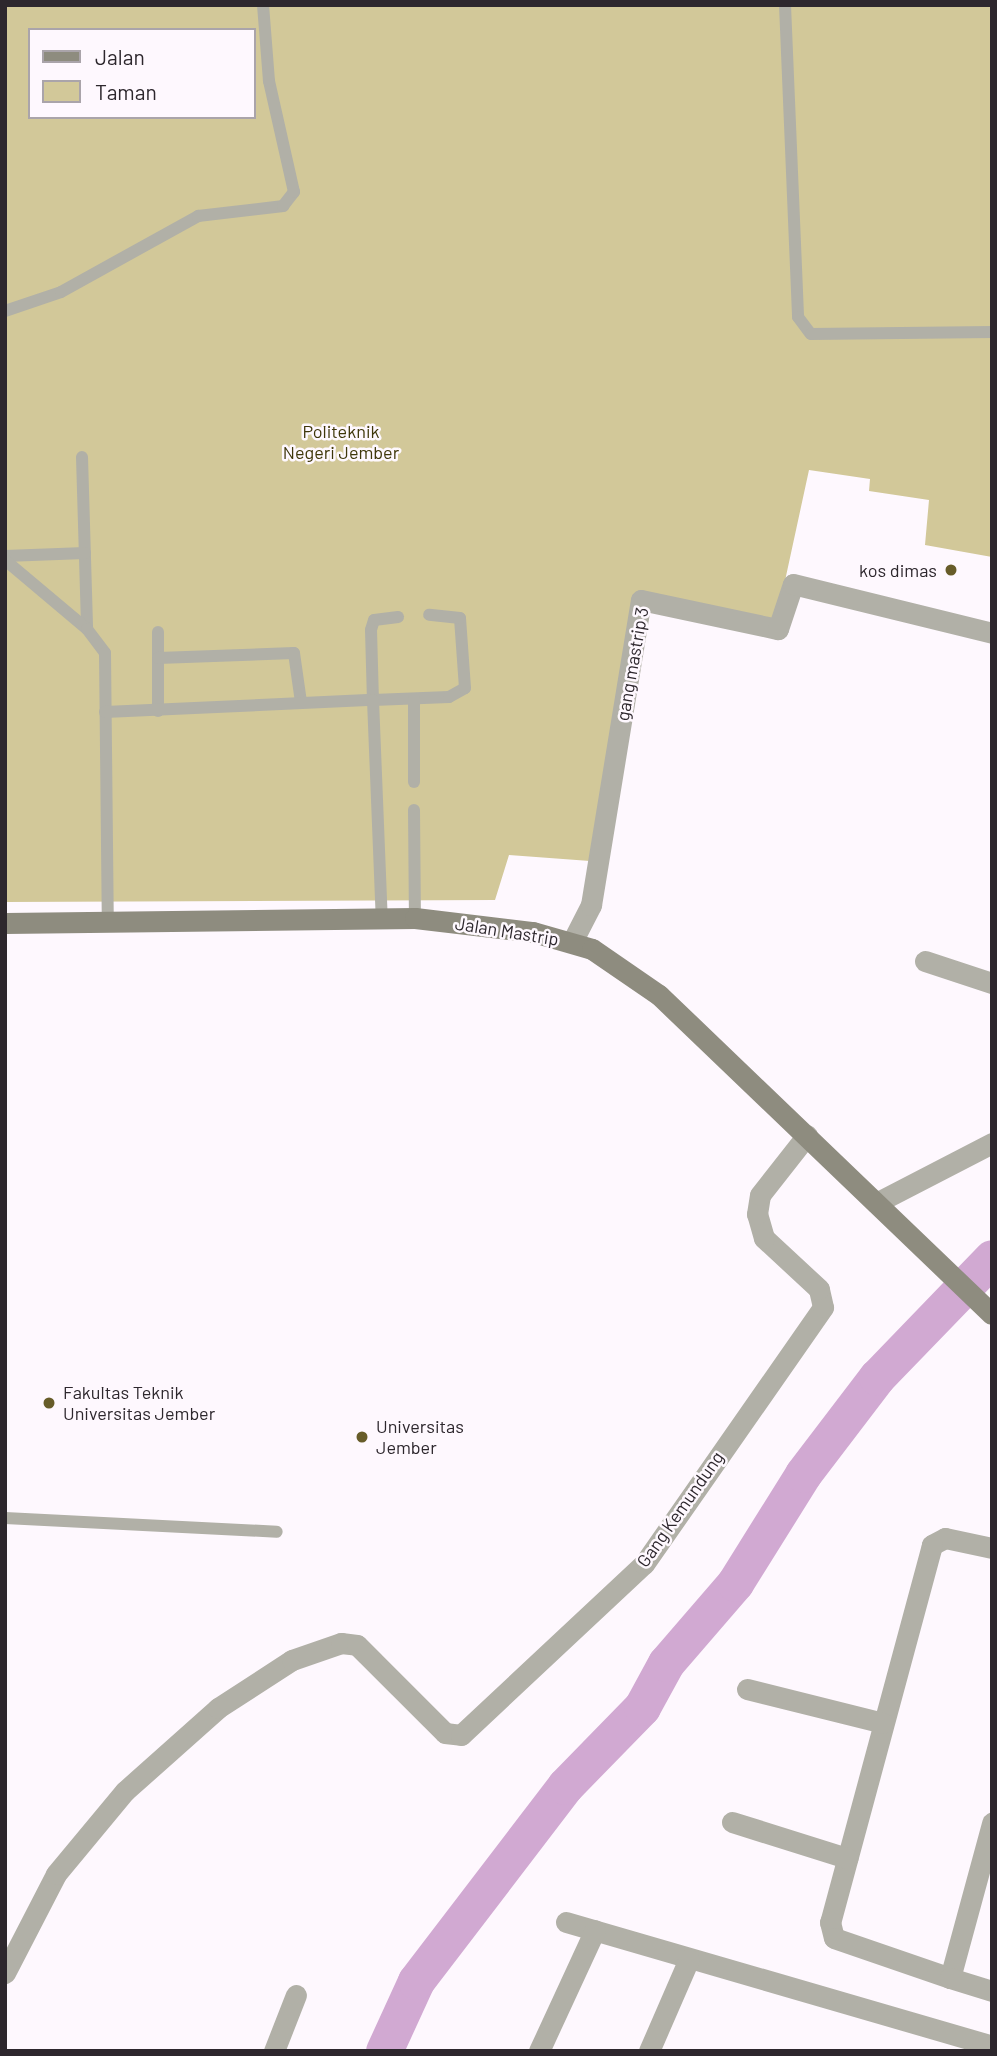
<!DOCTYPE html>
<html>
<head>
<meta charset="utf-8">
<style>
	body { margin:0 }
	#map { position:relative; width:997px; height:2056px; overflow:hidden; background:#fef8fe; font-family:Barlow,sans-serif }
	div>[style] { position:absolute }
	.green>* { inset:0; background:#d2c899 }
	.river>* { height:37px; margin:-18.5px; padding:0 18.5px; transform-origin:18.5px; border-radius:18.5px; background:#d1a9d2 }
	.service>* { height:12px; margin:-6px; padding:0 6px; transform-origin:6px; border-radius:6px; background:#b1b0a7 }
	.minor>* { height:21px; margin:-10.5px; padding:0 10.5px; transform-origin:10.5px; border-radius:10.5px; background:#b1b0a7 }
	.secondary>* { height:21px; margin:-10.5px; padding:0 10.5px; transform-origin:10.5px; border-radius:10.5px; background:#8e8c7f }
	.dots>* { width:19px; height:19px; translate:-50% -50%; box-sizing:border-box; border:4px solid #fef8fe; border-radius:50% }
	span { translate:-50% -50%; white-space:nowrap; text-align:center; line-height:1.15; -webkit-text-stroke:5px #fef8fe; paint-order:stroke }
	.park-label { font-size:18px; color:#3e3609 }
	.poi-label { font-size:18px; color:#2d272d }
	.right { translate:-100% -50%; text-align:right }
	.left { translate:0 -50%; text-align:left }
	.street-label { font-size:18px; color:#2d272d }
	.frame { position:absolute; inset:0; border:7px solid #2d272d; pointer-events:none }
	.legend { position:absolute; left:28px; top:28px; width:228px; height:91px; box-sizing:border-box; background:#fef8fe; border:2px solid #aaa4aa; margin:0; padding:9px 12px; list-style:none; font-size:21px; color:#2d272d }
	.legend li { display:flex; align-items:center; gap:14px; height:35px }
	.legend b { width:35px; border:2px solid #aaa4aa }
</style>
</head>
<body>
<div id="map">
	<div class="green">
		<div style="clip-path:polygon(evenodd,5px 5px,992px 5px,992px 557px,925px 545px,929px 500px,869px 491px,870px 479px,809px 470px,775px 627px,638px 595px,590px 861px,509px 855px,495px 900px,5px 902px,5px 5px,30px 30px,254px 30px,254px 117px,30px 117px,30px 30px)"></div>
	</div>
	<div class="river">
		<div style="left:384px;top:2051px;width:77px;rotate:-65.4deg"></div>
		<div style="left:416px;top:1981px;width:245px;rotate:-52.6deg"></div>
		<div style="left:565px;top:1786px;width:110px;rotate:-45.7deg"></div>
		<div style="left:642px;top:1707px;width:50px;rotate:-61.4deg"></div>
		<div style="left:666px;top:1663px;width:106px;rotate:-49.2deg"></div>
		<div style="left:735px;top:1583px;width:128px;rotate:-58deg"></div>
		<div style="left:803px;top:1474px;width:122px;rotate:-52.7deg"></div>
		<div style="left:877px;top:1377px;width:165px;rotate:-46deg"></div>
	</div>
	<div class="service">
		<div style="left:785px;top:5px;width:312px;rotate:87.6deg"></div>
		<div style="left:798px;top:317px;width:21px;rotate:53deg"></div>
		<div style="left:811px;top:334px;width:181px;rotate:-0.6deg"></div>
		<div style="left:5px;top:311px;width:59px;rotate:-18.7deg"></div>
		<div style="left:61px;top:292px;width:157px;rotate:-29deg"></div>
		<div style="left:198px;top:216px;width:86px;rotate:-6.7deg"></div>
		<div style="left:283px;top:206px;width:18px;rotate:-52deg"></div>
		<div style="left:294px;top:192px;width:114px;rotate:-102.7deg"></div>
		<div style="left:269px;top:81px;width:76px;rotate:-94.5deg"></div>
		<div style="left:82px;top:457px;width:172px;rotate:88.3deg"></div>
		<div style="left:5px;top:556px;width:80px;rotate:-2.1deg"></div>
		<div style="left:5px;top:560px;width:107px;rotate:40.1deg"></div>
		<div style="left:87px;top:629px;width:30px;rotate:53deg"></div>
		<div style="left:105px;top:653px;width:269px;rotate:89.4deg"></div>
		<div style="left:398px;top:617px;width:24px;rotate:173deg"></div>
		<div style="left:374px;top:620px;width:10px;rotate:107deg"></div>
		<div style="left:371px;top:630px;width:70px;rotate:88.4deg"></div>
		<div style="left:373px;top:700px;width:76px;rotate:-2.3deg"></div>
		<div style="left:449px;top:697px;width:18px;rotate:-29deg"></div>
		<div style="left:465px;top:688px;width:70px;rotate:-94.1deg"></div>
		<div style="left:460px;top:618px;width:31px;rotate:-174deg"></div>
		<div style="left:158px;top:632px;width:79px;rotate:90deg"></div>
		<div style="left:158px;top:658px;width:136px;rotate:-2.1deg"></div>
		<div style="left:294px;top:653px;width:49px;rotate:81.9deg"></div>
		<div style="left:414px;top:699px;width:83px;rotate:90deg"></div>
		<div style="left:105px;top:712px;width:268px;rotate:-2.6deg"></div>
		<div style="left:373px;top:700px;width:223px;rotate:87.7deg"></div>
		<div style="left:414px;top:810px;width:108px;rotate:89.5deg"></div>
		<div style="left:5px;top:1518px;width:272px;rotate:2.9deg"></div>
	</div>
	<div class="minor">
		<div style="left:572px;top:942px;width:42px;rotate:-62.8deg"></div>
		<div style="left:591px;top:905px;width:309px;rotate:-80.7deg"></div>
		<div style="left:641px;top:600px;width:140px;rotate:12deg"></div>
		<div style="left:778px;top:629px;width:47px;rotate:-71.6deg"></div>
		<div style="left:793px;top:584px;width:205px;rotate:13.8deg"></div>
		<div style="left:925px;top:961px;width:71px;rotate:18.2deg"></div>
		<div style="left:876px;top:1203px;width:131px;rotate:-27.3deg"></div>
		<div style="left:992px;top:1548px;width:48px;rotate:-168deg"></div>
		<div style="left:945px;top:1538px;width:15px;rotate:152deg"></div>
		<div style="left:932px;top:1545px;width:391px;rotate:105.1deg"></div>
		<div style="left:830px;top:1922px;width:16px;rotate:76deg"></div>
		<div style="left:834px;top:1938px;width:123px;rotate:19deg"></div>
		<div style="left:950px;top:1978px;width:161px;rotate:-74.8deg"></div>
		<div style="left:747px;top:1689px;width:140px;rotate:14deg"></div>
		<div style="left:732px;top:1822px;width:121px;rotate:17.4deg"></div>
		<div style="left:566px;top:1922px;width:444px;rotate:16.2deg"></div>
		<div style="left:5px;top:1973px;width:111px;rotate:-62.7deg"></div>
		<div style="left:56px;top:1874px;width:108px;rotate:-50.3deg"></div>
		<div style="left:125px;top:1791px;width:125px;rotate:-41.7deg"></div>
		<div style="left:218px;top:1708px;width:88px;rotate:-33deg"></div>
		<div style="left:292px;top:1660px;width:52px;rotate:-19.1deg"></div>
		<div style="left:341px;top:1643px;width:16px;rotate:7deg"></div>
		<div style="left:357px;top:1645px;width:124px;rotate:45deg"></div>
		<div style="left:445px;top:1733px;width:16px;rotate:7deg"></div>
		<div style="left:461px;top:1735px;width:250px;rotate:-43.1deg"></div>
		<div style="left:644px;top:1564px;width:313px;rotate:-55.1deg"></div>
		<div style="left:823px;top:1307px;width:18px;rotate:-103deg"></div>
		<div style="left:819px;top:1289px;width:75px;rotate:-137.2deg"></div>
		<div style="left:764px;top:1238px;width:25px;rotate:-106deg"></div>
		<div style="left:757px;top:1214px;width:19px;rotate:-81deg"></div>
		<div style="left:760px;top:1195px;width:76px;rotate:-51.9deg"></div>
		<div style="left:950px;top:1978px;width:44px;rotate:17.2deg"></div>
		<div style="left:274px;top:2051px;width:60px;rotate:-68.6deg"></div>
		<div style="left:539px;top:2051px;width:133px;rotate:-65.2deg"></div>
		<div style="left:649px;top:2051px;width:100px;rotate:-66.5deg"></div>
	</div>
	<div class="secondary">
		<div style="left:5px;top:923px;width:410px;rotate:-0.7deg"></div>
		<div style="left:415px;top:918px;width:119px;rotate:6.8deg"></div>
		<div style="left:533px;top:932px;width:61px;rotate:16.1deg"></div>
		<div style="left:592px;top:949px;width:81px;rotate:34.5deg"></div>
		<div style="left:659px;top:995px;width:461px;rotate:43.8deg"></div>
	</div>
	<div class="dots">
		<div style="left:951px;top:570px;background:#675c29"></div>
		<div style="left:49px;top:1403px;background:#675c29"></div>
		<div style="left:362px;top:1437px;background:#675c29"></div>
	</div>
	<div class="park-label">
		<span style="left:341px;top:442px">Politeknik<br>Negeri Jember</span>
	</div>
	<div class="poi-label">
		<span class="right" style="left:937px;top:570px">kos dimas</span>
		<span class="left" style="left:63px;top:1403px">Fakultas Teknik<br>Universitas Jember</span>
		<span class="left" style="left:376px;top:1437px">Universitas<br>Jember</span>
	</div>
	<div class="street-label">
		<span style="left:632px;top:664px;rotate:-80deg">gang mastrip 3</span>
		<span style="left:507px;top:931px;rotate:9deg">Jalan Mastrip</span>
		<span style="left:680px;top:1509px;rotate:-55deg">Gang Kemundung</span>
	</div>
	<div class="frame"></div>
	<ul class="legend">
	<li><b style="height:9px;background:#8e8c7f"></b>Jalan</li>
	<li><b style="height:19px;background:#d2c899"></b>Taman</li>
	</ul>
</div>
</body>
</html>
